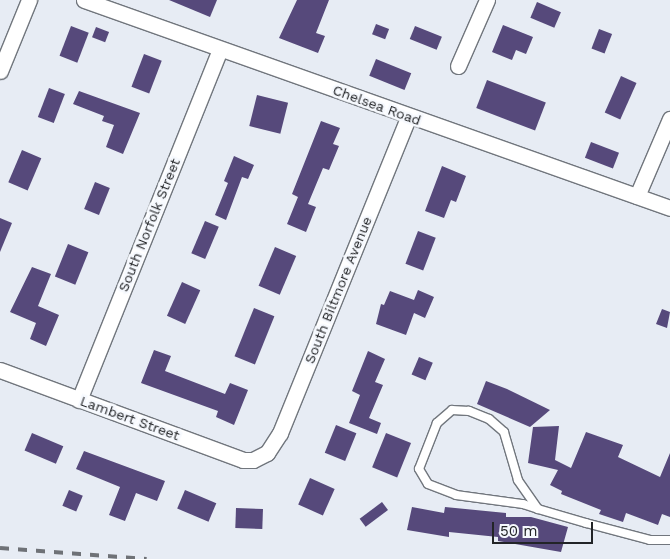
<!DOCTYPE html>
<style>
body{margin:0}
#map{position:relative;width:670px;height:559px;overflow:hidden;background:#e7ecf4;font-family:"Work Sans",sans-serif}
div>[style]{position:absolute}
.building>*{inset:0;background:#56497b;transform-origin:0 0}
.roads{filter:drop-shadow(1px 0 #71767d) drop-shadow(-1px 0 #71767d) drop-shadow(0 1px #71767d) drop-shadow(0 -1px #71767d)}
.lane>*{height:8px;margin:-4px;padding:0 4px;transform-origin:4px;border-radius:4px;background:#fff}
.street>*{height:15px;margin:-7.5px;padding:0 7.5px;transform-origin:7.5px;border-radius:7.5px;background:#fff}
.rail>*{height:4px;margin-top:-2px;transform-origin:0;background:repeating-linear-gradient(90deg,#6f7277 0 9px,transparent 0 18px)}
span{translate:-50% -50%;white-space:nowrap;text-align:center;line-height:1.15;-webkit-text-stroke:5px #f6f9fe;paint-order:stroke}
.street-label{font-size:14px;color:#222427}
.scale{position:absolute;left:492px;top:522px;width:101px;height:22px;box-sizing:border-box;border:2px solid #222427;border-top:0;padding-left:6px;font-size:15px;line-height:18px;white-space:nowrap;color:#222427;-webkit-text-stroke:4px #f6f9fe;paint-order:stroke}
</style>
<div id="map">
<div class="building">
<i style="clip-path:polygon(169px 0,217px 0,210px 17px)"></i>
<i style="clip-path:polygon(297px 0,329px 0,316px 33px,325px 36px,318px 53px,279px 38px)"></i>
<i style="left:537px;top:2px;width:26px;height:17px;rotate:23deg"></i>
<i style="left:376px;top:24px;width:14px;height:11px;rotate:21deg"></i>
<i style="clip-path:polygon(503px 25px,533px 37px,526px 54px,516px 50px,512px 60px,492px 52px)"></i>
<i style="left:71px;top:26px;width:19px;height:32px;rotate:21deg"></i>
<i style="left:415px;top:26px;width:29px;height:14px;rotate:22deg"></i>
<i style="left:96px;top:27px;width:14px;height:11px;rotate:21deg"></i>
<i style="left:599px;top:29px;width:14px;height:21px;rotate:21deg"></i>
<i style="left:144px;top:54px;width:19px;height:35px;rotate:21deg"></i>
<i style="left:376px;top:59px;width:38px;height:18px;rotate:22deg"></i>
<i style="left:621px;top:76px;width:17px;height:40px;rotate:24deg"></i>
<i style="left:487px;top:80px;width:63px;height:30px;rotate:21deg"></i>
<i style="left:49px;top:88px;width:17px;height:31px;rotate:21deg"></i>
<i style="clip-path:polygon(79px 91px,140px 113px,123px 154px,106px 147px,114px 125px,102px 121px,104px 116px,73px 104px)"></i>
<i style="left:257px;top:95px;width:32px;height:32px;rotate:14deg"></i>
<i style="clip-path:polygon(321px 121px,340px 128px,333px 144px,339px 146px,329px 170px,323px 168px,308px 204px,316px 207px,306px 232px,287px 224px,298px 197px,292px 194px)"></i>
<i style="left:591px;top:142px;width:30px;height:17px;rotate:21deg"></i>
<i style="left:22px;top:150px;width:21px;height:35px;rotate:23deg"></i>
<i style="clip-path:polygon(234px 156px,254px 165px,248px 179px,242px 177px,226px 220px,215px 215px,228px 183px,224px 181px)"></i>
<i style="clip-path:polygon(442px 166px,466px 176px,456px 202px,451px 200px,444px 218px,425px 211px)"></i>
<i style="left:95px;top:182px;width:16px;height:29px;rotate:22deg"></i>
<i style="clip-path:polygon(0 218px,12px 223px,0 252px)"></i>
<i style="left:205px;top:221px;width:15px;height:35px;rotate:23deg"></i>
<i style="left:418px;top:231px;width:19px;height:35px;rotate:21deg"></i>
<i style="left:68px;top:244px;width:22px;height:35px;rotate:22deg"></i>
<i style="left:275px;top:247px;width:23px;height:42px;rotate:23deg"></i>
<i style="clip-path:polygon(32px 267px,51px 274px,38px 306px,59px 315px,46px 346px,30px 339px,36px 323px,10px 312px)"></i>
<i style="left:182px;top:282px;width:20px;height:37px;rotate:24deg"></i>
<i style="clip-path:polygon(418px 290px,434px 297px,425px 318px,414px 313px,406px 335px,376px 324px,381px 304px,384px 305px,390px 291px,414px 300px)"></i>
<i style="left:254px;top:308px;width:22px;height:52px;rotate:22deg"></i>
<i style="clip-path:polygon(662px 309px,670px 312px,667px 328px,656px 324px)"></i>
<i style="clip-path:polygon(154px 350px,171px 356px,165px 371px,225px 394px,230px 383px,248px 390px,234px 425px,216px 417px,218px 411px,141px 383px)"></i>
<i style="clip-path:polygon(368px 351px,385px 359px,375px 382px,383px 385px,369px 418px,381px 423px,377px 434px,349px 423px,360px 395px,352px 391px)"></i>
<i style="left:419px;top:357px;width:15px;height:19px;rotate:23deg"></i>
<i style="clip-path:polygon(486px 381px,507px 389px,550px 410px,530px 427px,477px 404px)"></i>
<i style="left:336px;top:425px;width:22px;height:30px;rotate:22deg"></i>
<i style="clip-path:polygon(559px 426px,555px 460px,571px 468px,586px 432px,623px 445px,618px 457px,660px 477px,670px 453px,670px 517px,662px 514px,658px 525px,626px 513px,623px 522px,599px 514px,601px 510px,561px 494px,562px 491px,550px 485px,558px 470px,528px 463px,533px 427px)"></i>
<i style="left:32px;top:433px;width:34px;height:19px;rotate:23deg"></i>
<i style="left:386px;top:433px;width:27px;height:37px;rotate:22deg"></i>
<i style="clip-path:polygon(84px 451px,165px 481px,157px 501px,136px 493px,125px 521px,109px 515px,120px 487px,76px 469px)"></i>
<i style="left:310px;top:478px;width:27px;height:29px;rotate:24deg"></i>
<i style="left:69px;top:490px;width:15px;height:17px;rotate:23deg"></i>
<i style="left:185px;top:490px;width:34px;height:20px;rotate:23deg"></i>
<i style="left:382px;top:502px;width:10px;height:28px;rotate:53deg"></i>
<i style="clip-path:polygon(412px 507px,444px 513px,445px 507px,506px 513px,506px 517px,531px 517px,568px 527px,561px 552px,498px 541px,498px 537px,449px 532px,449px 537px,407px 530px)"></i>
<i style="left:236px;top:508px;width:27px;height:20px;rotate:2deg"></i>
</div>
<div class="roads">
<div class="lane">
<i style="left:538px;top:509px;width:35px;rotate:-125deg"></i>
<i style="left:518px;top:480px;width:50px;rotate:-106.3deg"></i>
<i style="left:504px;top:432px;width:20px;rotate:-139deg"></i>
<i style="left:489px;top:419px;width:22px;rotate:-158deg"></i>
<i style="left:469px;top:411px;width:17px;rotate:-177deg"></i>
<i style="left:452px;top:410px;width:20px;rotate:139deg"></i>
<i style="left:437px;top:423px;width:49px;rotate:111.4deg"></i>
<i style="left:419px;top:469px;width:17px;rotate:59deg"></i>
<i style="left:428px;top:484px;width:30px;rotate:21deg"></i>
<i style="left:456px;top:495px;width:68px;rotate:7.7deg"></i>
<i style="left:523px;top:504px;width:16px;rotate:18deg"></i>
<i style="left:538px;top:509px;width:50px;rotate:16.3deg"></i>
<i style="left:586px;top:523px;width:66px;rotate:14.9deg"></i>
<i style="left:650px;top:540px;width:20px"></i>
</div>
<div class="street">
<i style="left:84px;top:0;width:622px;rotate:19.54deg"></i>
<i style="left:458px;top:66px;width:72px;rotate:-66.3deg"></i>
<i style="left:0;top:71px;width:77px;rotate:-67.8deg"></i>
<i style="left:637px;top:196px;width:84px;rotate:-66.8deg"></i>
<i style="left:0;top:370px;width:259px;rotate:20.3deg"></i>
<i style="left:243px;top:460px;width:10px"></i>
<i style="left:253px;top:460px;width:16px;rotate:-27deg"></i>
<i style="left:267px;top:453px;width:24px;rotate:-57deg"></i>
<i style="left:280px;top:433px;width:341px;rotate:-67.9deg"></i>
<i style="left:79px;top:400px;width:377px;rotate:-68.1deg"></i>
</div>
</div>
<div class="rail">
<i style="left:0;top:548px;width:147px;rotate:4.3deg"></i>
</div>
<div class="street-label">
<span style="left:377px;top:105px;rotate:20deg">Chelsea Road</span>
<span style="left:149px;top:225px;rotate:-68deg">South Norfolk Street</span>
<span style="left:338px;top:290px;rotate:-68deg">South Biltmore Avenue</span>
<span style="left:130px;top:418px;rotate:20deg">Lambert Street</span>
</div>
<div class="scale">50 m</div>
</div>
